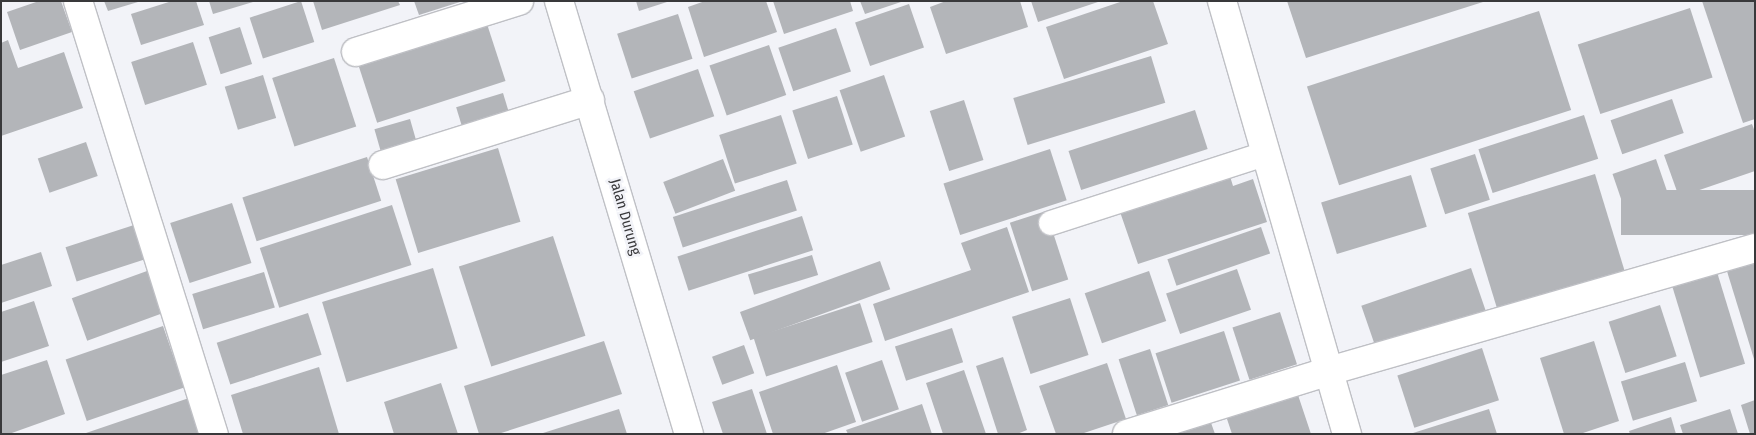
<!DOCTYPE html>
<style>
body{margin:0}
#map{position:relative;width:1756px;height:435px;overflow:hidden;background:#f2f3f8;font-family:"Fira Sans Condensed",sans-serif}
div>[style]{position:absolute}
.building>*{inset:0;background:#b3b5b9;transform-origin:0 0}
.roads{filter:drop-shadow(1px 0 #bfc0c5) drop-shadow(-1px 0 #bfc0c5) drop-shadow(0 1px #bfc0c5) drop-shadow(0 -1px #bfc0c5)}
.service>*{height:24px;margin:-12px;padding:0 12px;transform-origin:12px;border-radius:12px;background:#fff}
.minor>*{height:28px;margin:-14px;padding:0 14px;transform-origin:14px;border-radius:14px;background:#fff}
.tertiary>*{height:28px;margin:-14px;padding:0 14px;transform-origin:14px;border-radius:14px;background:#fff}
span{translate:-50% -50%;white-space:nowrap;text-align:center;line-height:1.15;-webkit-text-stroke:5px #f2f3f8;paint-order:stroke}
.street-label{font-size:15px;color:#39393b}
.frame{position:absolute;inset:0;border:2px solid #39393b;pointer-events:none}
</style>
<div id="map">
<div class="building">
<i style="clip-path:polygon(39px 1px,61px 1px,72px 32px,20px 50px,7px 12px)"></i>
<i style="clip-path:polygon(104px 1px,138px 1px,138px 2px,108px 11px)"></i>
<i style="clip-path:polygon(172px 1px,196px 1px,204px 25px,141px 45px,131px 14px)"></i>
<i style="clip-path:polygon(209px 1px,253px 1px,253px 2px,213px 14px)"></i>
<i style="left:301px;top:1px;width:43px;height:54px;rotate:72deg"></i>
<i style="clip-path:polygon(313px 1px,398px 1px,400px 5px,322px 30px)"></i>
<i style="clip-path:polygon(414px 1px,460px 1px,460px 2px,419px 15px)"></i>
<i style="clip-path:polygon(636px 1px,667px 1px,667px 2px,639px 11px)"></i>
<i style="clip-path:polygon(705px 1px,766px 1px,777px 32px,704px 57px,688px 7px)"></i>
<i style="clip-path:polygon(773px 1px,850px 1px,853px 11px,784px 34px)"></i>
<i style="clip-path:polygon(860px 1px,901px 1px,901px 2px,865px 14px)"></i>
<i style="clip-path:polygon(946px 1px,1020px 1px,1028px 27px,946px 54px,930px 7px)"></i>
<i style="clip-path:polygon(1031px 1px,1098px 1px,1098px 2px,1038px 22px)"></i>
<i style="clip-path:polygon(1123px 1px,1153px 1px,1168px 44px,1064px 79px,1046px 27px)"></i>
<i style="clip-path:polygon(1287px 1px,1483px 1px,1483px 2px,1306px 58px)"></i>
<i style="clip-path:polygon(1702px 1px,1755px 1px,1755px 119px,1743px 123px)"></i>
<i style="left:909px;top:4px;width:46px;height:57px;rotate:71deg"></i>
<i style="left:1690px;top:8px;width:73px;height:118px;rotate:72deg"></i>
<i style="left:1539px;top:11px;width:104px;height:244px;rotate:72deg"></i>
<i style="left:678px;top:14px;width:47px;height:64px;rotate:72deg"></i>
<i style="left:487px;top:24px;width:60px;height:135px;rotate:72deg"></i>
<i style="left:240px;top:27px;width:39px;height:33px;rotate:72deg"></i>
<i style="left:836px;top:28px;width:46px;height:61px;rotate:71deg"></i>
<i style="clip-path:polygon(8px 40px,18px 68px,64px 52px,83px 108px,1px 136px,1px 43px)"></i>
<i style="left:193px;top:42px;width:45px;height:65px;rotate:72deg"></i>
<i style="left:769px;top:45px;width:53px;height:63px;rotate:71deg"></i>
<i style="left:1151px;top:56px;width:49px;height:144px;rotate:73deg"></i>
<i style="left:334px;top:58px;width:72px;height:65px;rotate:72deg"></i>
<i style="left:698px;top:69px;width:50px;height:68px;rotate:71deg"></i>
<i style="left:263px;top:75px;width:45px;height:40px;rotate:73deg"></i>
<i style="left:884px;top:75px;width:65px;height:47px;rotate:71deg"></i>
<i style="left:503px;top:93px;width:24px;height:49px;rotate:73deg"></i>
<i style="left:837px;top:96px;width:51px;height:47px;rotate:72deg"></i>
<i style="left:1672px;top:99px;width:36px;height:65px;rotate:71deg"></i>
<i style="left:964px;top:100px;width:63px;height:36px;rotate:72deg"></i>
<i style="left:1195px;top:110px;width:41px;height:133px;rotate:72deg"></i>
<i style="left:781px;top:115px;width:51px;height:65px;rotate:72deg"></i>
<i style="left:1584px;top:115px;width:46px;height:111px;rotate:72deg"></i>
<i style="left:410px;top:119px;width:33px;height:37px;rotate:74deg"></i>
<i style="clip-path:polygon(1752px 124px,1755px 132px,1755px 171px,1679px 197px,1664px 155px)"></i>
<i style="left:86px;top:142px;width:36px;height:51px;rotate:71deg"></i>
<i style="left:498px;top:148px;width:77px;height:107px;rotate:73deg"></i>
<i style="left:1050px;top:149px;width:54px;height:112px;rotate:72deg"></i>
<i style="left:1475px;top:154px;width:48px;height:47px;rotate:72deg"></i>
<i style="left:367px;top:157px;width:46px;height:131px;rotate:72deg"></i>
<i style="left:723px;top:159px;width:34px;height:64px;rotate:69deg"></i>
<i style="left:1656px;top:159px;width:43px;height:46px;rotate:71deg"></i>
<i style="clip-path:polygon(1229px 173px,1233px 186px,1253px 179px,1267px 222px,1138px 264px,1119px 209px)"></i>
<i style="left:1595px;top:174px;width:104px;height:133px;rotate:73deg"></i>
<i style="left:1411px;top:175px;width:54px;height:94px;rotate:73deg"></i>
<i style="left:787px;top:180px;width:32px;height:120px;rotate:72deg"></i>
<i style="left:1755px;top:190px;width:45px;height:134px;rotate:90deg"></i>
<i style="left:232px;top:203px;width:63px;height:65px;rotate:72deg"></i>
<i style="left:392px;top:205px;width:63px;height:139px;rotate:72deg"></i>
<i style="left:1046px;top:211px;width:72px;height:38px;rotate:72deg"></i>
<i style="left:802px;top:216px;width:36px;height:131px;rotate:72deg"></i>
<i style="left:134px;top:225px;width:36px;height:72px;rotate:72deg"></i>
<i style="clip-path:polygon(1007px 227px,1029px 292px,885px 341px,873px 304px,971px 270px,961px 243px)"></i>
<i style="left:1261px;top:227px;width:28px;height:99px;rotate:71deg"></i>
<i style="left:553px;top:236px;width:105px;height:99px;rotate:72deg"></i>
<i style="clip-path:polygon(41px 252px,52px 286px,1px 303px,1px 265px)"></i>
<i style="left:812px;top:255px;width:21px;height:67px;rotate:73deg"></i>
<i style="clip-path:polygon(1755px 259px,1755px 359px,1754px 359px,1726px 268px)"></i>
<i style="left:880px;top:261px;width:30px;height:149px;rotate:70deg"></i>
<i style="left:433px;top:268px;width:84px;height:116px;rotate:73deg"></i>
<i style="left:1471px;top:268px;width:46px;height:116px;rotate:71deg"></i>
<i style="left:1237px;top:269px;width:43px;height:75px;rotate:71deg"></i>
<i style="left:147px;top:271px;width:45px;height:80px;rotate:70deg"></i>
<i style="left:1149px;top:271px;width:53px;height:68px;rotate:71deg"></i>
<i style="left:264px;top:272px;width:37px;height:75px;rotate:73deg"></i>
<i style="left:1717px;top:272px;width:96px;height:47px;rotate:73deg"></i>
<i style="left:1070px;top:298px;width:60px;height:61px;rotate:72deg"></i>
<i style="clip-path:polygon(34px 301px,49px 346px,1px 362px,1px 312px)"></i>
<i style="left:860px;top:303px;width:41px;height:112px;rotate:72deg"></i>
<i style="left:1660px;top:305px;width:54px;height:54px;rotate:72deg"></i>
<i style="left:1280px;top:312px;width:55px;height:50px;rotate:72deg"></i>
<i style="left:308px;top:313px;width:44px;height:96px;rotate:72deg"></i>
<i style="left:163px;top:326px;width:65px;height:103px;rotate:71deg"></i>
<i style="left:952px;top:328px;width:36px;height:60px;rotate:72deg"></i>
<i style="left:1224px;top:331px;width:52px;height:72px;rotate:72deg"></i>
<i style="clip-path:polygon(604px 341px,622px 394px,498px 434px,479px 434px,464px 386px)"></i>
<i style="clip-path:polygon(1594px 341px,1619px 421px,1580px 434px,1564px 434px,1540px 358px)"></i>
<i style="left:744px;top:345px;width:30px;height:34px;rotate:70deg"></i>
<i style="left:1482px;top:348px;width:55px;height:89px;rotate:72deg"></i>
<i style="left:1150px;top:349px;width:59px;height:33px;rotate:72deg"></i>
<i style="clip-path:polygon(1003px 357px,1027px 430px,1017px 434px,998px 434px,976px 366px)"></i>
<i style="clip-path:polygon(47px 360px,65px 414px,9px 434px,1px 434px,1px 375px)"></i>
<i style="left:882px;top:360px;width:52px;height:39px;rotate:71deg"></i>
<i style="left:1685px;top:362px;width:41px;height:67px;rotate:73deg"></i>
<i style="clip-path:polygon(1107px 363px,1126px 419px,1081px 434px,1056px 434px,1039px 386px)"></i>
<i style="clip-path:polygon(837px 365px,856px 422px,822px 434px,773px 434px,759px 392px)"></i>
<i style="clip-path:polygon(319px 367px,339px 434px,243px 434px,231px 395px)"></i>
<i style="clip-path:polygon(964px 370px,986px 434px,943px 434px,926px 383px)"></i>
<i style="clip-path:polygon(441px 383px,458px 434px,394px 434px,384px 402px)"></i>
<i style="clip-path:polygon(752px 389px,767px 434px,723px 434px,712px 402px)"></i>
<i style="clip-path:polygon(1296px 389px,1311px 434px,1232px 434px,1225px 413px)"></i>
<i style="clip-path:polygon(189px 398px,201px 434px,86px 434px,86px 433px)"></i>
<i style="clip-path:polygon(1755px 400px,1755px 434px,1750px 434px,1741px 405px)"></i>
<i style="clip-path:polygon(922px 404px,932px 434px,848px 434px,846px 430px)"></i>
<i style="clip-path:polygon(619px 409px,627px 434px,543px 434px,543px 433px)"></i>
<i style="clip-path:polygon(1489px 409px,1497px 434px,1413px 434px,1413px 433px)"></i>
<i style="clip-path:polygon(1730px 409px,1738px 434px,1683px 434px,1680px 425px)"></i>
<i style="clip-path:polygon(1671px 417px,1676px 434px,1630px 434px,1629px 431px)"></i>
<i style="clip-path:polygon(1210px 420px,1215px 434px,1172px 434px)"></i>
</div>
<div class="roads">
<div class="service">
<i style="left:1051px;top:223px;width:225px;rotate:-17.9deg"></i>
</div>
<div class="minor">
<i style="left:78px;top:1px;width:454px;rotate:72.6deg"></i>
<i style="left:1222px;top:1px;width:451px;rotate:73.9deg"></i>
<i style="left:356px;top:52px;width:171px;rotate:-17.4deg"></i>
<i style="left:383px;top:165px;width:217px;rotate:-17.4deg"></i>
<i style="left:1127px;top:434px;width:212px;rotate:-17.3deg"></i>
<i style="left:1329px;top:371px;width:443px;rotate:-16.1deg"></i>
</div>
<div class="tertiary">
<i style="left:559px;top:1px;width:452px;rotate:73.3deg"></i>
</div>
</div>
<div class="street-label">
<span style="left:625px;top:217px;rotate:74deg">Jalan Durung</span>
</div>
<div class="frame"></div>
</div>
